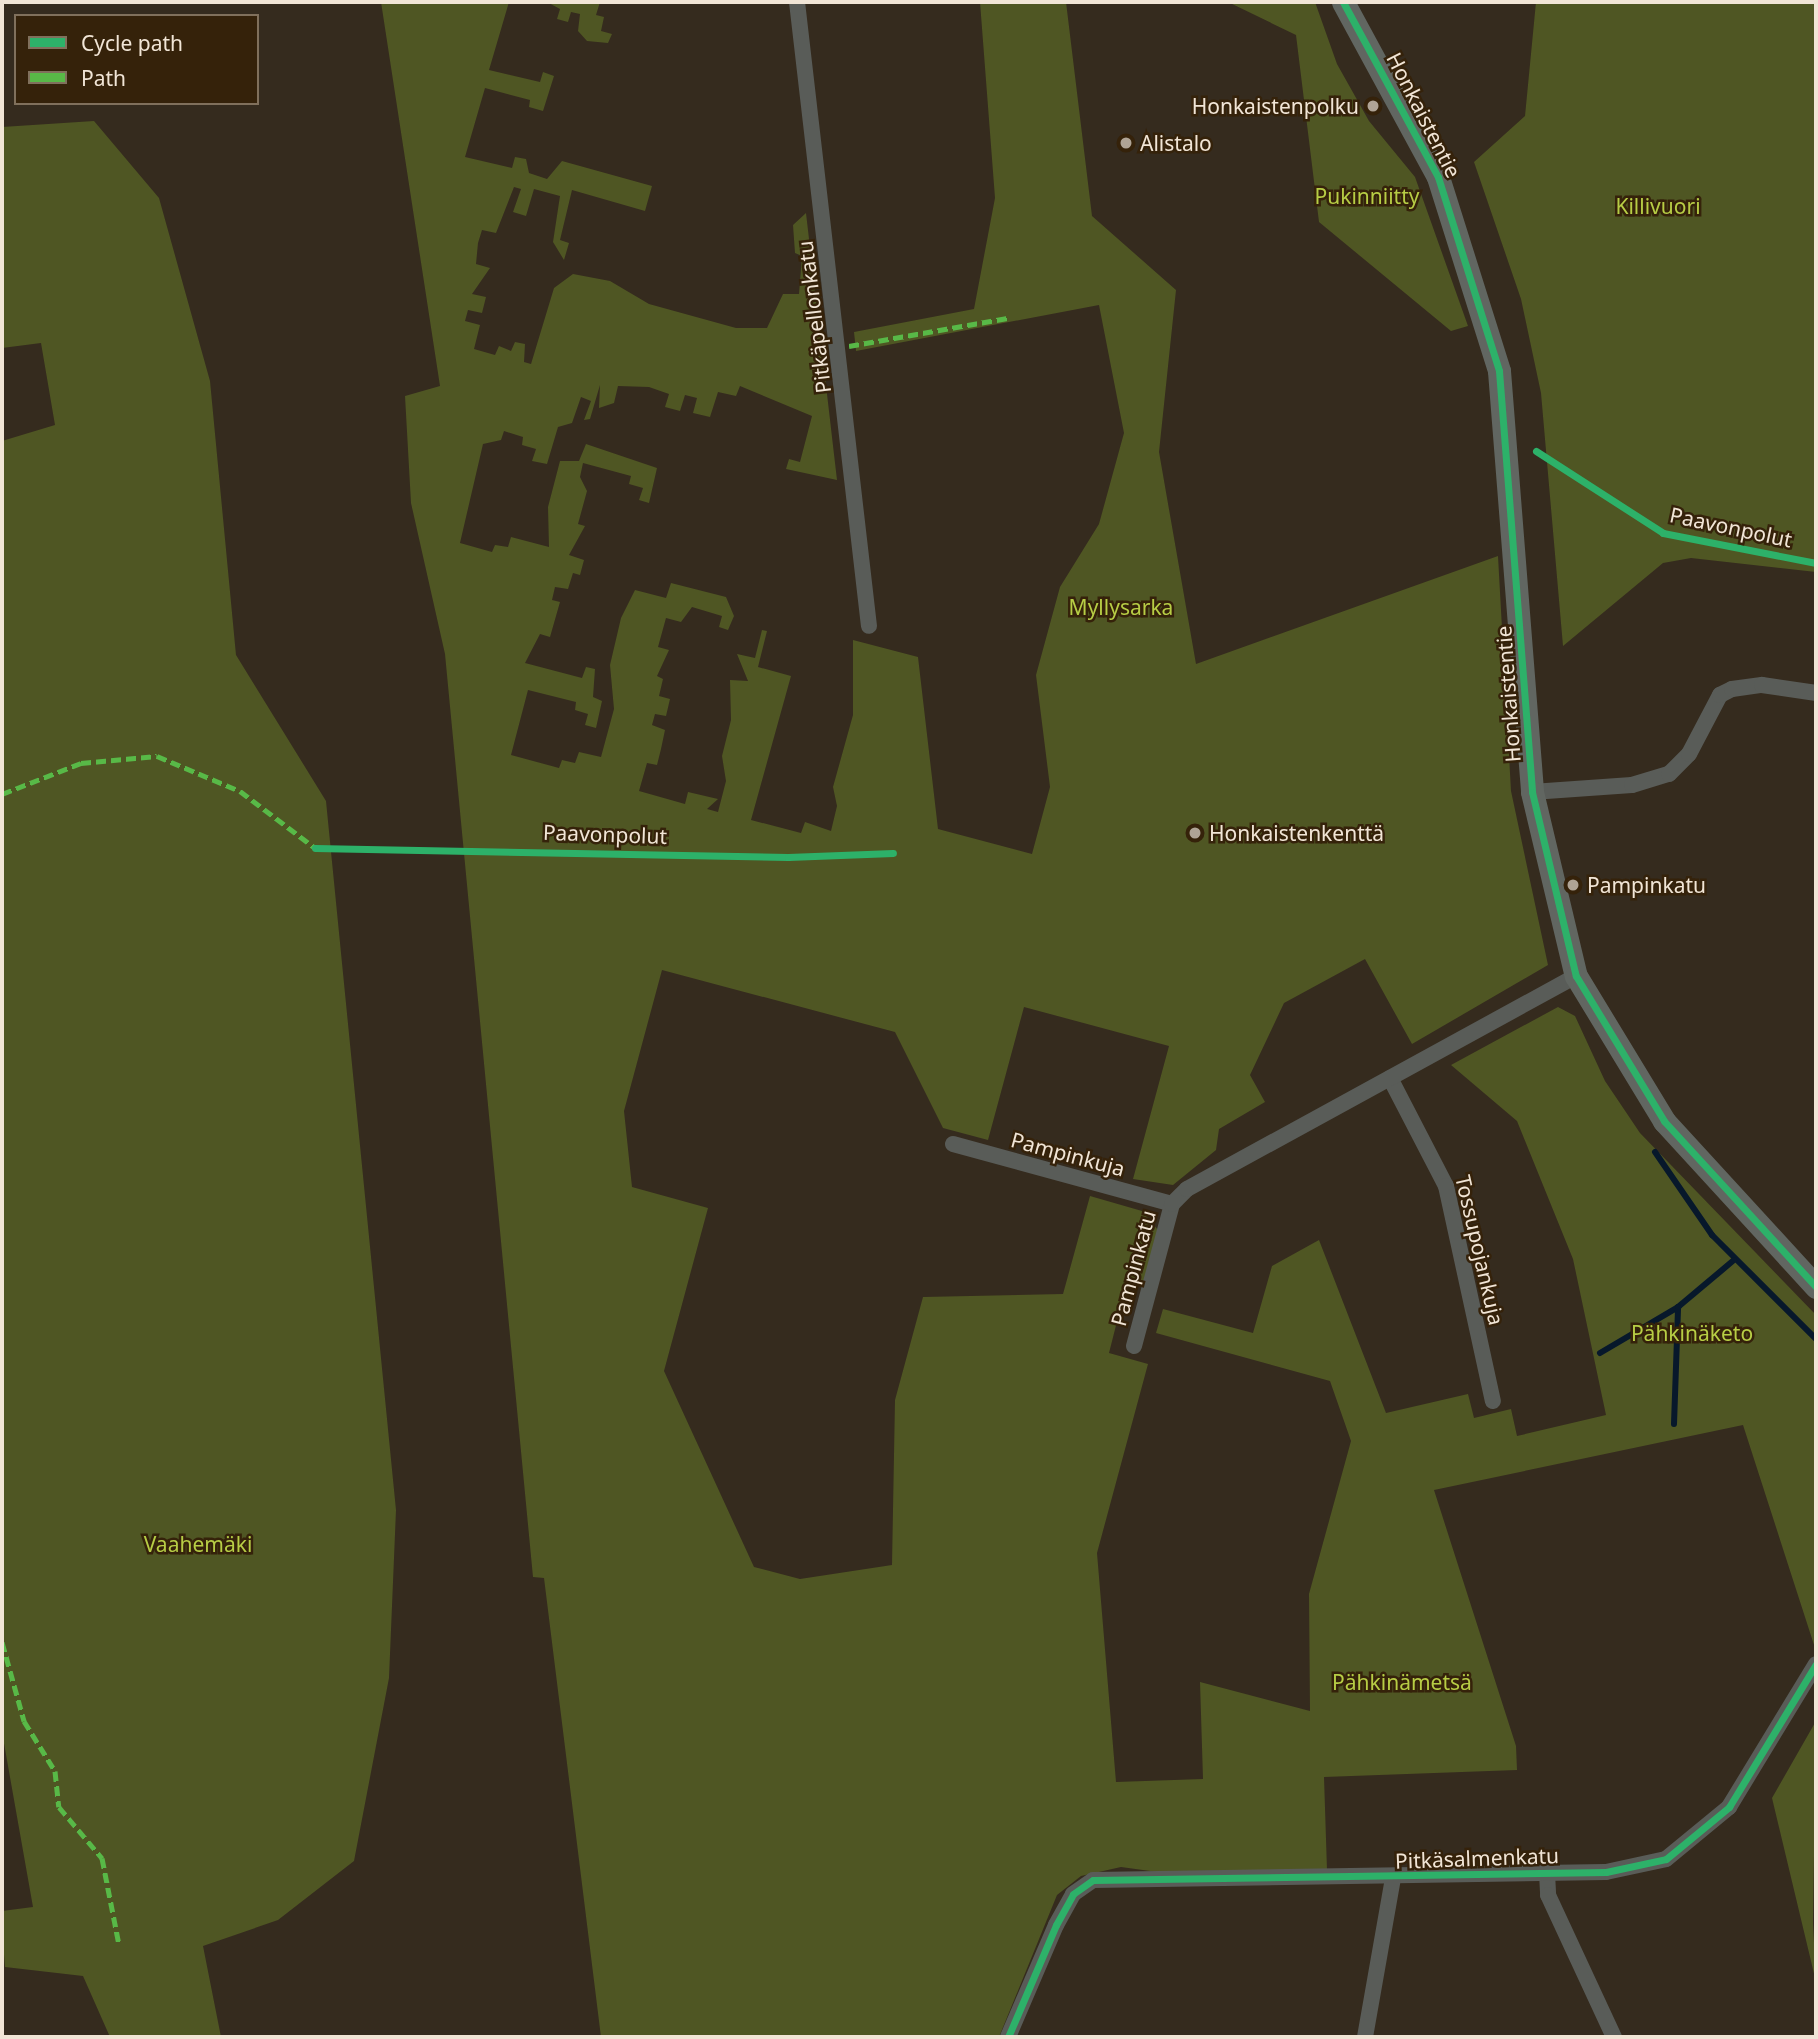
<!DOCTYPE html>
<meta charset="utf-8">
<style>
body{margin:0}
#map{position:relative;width:1818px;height:2039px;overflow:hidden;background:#352b1e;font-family:"Noto Sans",sans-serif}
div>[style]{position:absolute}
.green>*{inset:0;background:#4f5623}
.stream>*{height:6px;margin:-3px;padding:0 3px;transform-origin:3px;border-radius:3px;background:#07182b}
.street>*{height:16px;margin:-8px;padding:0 8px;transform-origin:8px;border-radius:8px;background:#595c58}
.secondary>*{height:23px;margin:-11.5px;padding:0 11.5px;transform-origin:11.5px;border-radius:11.5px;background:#616661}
.quiet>*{height:5px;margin-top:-2.5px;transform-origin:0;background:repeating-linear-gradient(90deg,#58b947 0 10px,transparent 0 15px)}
.cycleway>*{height:7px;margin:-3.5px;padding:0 3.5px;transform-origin:3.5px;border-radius:3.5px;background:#2db169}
.dots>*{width:19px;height:19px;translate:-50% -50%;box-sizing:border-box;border:4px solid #35220a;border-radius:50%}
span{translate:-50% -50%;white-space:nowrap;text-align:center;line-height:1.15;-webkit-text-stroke:5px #35220a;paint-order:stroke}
.poi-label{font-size:21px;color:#f1e5d6}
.right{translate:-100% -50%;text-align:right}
.left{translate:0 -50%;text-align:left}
.street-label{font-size:21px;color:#f1e5d6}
.park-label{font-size:21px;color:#b7cd45}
.frame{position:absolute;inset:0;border:4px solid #f1e5d6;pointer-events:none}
.legend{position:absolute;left:14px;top:14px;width:245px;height:91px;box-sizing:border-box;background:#35220a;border:2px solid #80705c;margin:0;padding:9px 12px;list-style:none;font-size:21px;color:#f1e5d6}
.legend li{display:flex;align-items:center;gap:14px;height:35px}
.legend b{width:35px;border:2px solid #80705c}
</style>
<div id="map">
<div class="green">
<i style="clip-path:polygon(381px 2px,509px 2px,489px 70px,540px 82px,543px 72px,554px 76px,543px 111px,529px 107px,530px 100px,485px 88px,465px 157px,512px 168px,515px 157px,526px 159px,529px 173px,547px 179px,562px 161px,652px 186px,645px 211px,572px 190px,560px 240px,569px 243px,564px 260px,553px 242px,560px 196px,534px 189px,526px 216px,513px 212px,521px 189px,514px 187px,496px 233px,482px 230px,478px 243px,476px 264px,490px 268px,472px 294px,486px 297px,482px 313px,468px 310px,465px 321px,480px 325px,474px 349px,495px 355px,499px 346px,511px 351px,515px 342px,525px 344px,524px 362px,531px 364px,554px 288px,573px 274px,610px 281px,649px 304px,736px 328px,767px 328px,783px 294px,799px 294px,802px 256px,795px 253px,793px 225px,806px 213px,837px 480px,786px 469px,789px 459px,800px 462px,812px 416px,740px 386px,736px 396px,718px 392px,710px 417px,693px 413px,697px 398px,685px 395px,680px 411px,665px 407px,669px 394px,649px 387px,618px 386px,614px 403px,599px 408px,600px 385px,590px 419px,584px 420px,591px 401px,581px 397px,572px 423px,558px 427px,547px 464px,532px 461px,536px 449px,522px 445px,523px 437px,504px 431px,501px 440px,483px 444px,460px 543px,492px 552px,495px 545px,508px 547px,511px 537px,549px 547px,548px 507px,560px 461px,579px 461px,586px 444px,657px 468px,649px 503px,639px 500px,643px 488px,629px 484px,631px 476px,583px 463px,580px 477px,587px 491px,578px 524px,585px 526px,569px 555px,584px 560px,580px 575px,573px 573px,568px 589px,555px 587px,552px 600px,560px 602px,550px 637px,540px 634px,525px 663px,582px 678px,586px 667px,595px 669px,593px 697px,602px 701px,596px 728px,585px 725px,588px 714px,575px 710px,576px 702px,528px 690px,511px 755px,559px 768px,562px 760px,575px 763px,579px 752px,601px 757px,614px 709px,610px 665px,621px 618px,635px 590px,666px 598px,671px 583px,726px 597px,734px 616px,728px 630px,719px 627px,722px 616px,692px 607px,681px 622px,666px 618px,658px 647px,669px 650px,657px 676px,663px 679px,659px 696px,670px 699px,666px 716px,655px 714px,652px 725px,665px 730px,661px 749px,657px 765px,647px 763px,639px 791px,685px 804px,688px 792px,718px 799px,707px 809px,718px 812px,726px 781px,722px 756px,731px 720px,730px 680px,748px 681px,737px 654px,755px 658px,762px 630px,767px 631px,758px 667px,791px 676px,751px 820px,801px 833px,805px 822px,831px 831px,837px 806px,833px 787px,853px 715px,853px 640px,918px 657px,938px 829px,1032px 854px,1050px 787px,1036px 675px,1060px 587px,1099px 524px,1124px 433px,1099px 305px,856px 351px,854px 332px,974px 309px,995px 198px,980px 2px,1066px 2px,1092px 216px,1176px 290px,1159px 452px,1196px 664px,1498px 556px,1511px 791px,1548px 965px,1412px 1044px,1365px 959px,1284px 1003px,1250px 1075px,1265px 1102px,1219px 1129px,1216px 1150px,1173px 1185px,1133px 1179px,1169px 1046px,1024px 1007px,988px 1140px,943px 1128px,895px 1032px,662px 970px,624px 1111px,632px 1187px,708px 1208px,664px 1371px,754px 1567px,800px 1579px,892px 1565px,895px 1400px,923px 1297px,1063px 1294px,1090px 1196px,1142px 1211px,1158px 1230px,1144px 1281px,1128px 1278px,1109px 1353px,1148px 1364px,1097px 1553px,1116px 1782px,1203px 1779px,1200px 1682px,1310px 1711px,1309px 1594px,1351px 1441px,1330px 1381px,1156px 1333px,1163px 1309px,1253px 1333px,1272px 1266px,1319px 1240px,1386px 1413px,1468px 1394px,1474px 1418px,1511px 1409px,1517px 1436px,1606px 1415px,1573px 1259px,1517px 1121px,1451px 1065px,1558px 1007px,1575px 1016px,1605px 1081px,1640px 1133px,1816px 1315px,1815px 1648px,1743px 1425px,1434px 1490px,1516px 1746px,1517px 1770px,1324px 1777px,1327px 1870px,1172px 1874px,1121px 1867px,1081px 1876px,1057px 1895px,999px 2037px,601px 2037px,544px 1578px,533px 1577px,445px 654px,411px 503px,405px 396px,440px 386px)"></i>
<i style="clip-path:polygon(547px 2px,600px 2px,596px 15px,604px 17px,601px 31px,612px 34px,608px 43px,587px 41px,578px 31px,580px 14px,571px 12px,568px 22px,557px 19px,560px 9px)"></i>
<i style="clip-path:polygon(1228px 2px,1315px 2px,1337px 64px,1369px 121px,1415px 177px,1468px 326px,1451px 331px,1319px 222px,1296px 35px)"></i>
<i style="clip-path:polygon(1536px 2px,1816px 2px,1816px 572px,1691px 558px,1663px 563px,1563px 646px,1541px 393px,1521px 299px,1474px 162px,1525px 116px)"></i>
<i style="clip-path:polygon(94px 121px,159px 198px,210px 381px,236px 655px,326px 801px,396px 1510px,389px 1678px,354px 1861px,278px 1920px,203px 1946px,221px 2037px,110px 2037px,83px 1976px,5px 1967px,2px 1930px,2px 1911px,33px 1907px,2px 1732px,2px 441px,55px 425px,41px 343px,2px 348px,2px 127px)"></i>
<i style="clip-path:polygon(1816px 1721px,1813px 1923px,1816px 1982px,1772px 1798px)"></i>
</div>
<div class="stream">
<i style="left:1655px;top:1152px;width:101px;rotate:55.5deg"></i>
<i style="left:1712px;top:1235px;width:147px;rotate:45deg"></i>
<i style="left:1600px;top:1353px;width:91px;rotate:-30.5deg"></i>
<i style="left:1678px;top:1307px;width:73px;rotate:-40deg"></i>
<i style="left:1674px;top:1424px;width:117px;rotate:-88deg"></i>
</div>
<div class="street">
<i style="left:797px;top:2px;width:628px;rotate:83.42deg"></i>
<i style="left:1532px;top:792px;width:100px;rotate:-4deg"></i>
<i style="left:1632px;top:785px;width:39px;rotate:-17deg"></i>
<i style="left:1669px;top:774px;width:28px;rotate:-45deg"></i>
<i style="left:1689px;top:754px;width:67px;rotate:-62.3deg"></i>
<i style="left:1720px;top:695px;width:13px;rotate:-27deg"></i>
<i style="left:1732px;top:689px;width:30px;rotate:-8deg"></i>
<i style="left:1762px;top:685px;width:55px;rotate:8.4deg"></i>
<i style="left:1390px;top:1078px;width:122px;rotate:62.6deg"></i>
<i style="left:1446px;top:1186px;width:220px;rotate:77.7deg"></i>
<i style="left:953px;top:1144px;width:227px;rotate:15.3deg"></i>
<i style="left:1134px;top:1346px;width:147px;rotate:-75deg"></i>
<i style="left:1172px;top:1204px;width:21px;rotate:-45deg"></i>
<i style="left:1187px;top:1189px;width:443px;rotate:-28.7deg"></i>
<i style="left:1547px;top:1873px;width:22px;rotate:87deg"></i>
<i style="left:1548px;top:1895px;width:157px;rotate:65.1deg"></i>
<i style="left:1008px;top:2037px;width:122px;rotate:-66.8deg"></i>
<i style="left:1056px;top:1925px;width:35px;rotate:-61deg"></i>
<i style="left:1073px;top:1894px;width:24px;rotate:-35deg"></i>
<i style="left:1093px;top:1880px;width:513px;rotate:-0.89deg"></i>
<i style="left:1606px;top:1872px;width:61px;rotate:-12.2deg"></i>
<i style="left:1666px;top:1859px;width:82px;rotate:-39.5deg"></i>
<i style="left:1729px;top:1807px;width:167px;rotate:-58.7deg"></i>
<i style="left:1365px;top:2037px;width:161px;rotate:-80deg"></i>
</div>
<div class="secondary">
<i style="left:1343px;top:2px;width:199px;rotate:61.5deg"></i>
<i style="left:1438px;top:177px;width:203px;rotate:72.5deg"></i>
<i style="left:1499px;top:371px;width:422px;rotate:85.5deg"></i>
<i style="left:1532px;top:792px;width:189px;rotate:76.6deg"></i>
<i style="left:1576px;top:976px;width:170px;rotate:58.7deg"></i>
<i style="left:1664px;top:1121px;width:225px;rotate:47.5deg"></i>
</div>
<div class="quiet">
<i style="left:849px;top:346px;width:161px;rotate:-10deg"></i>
<i style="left:2px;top:794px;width:85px;rotate:-21.4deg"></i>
<i style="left:81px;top:763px;width:76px;rotate:-5.3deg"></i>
<i style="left:157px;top:756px;width:90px;rotate:22.9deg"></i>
<i style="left:240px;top:791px;width:94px;rotate:37.2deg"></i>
<i style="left:2px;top:1642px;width:82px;rotate:74.4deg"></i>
<i style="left:24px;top:1721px;width:59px;rotate:58.2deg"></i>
<i style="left:55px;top:1771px;width:36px;rotate:84deg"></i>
<i style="left:59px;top:1807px;width:67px;rotate:49.9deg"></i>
<i style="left:102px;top:1858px;width:89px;rotate:78.9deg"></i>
</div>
<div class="cycleway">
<i style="left:1343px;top:2px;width:199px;rotate:61.5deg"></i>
<i style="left:1438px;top:177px;width:203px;rotate:72.5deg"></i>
<i style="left:1499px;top:371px;width:422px;rotate:85.5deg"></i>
<i style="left:1532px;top:792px;width:189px;rotate:76.6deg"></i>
<i style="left:1576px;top:976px;width:170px;rotate:58.7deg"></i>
<i style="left:1664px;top:1121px;width:225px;rotate:47.5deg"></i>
<i style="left:1536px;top:451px;width:151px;rotate:32.8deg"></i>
<i style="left:1663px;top:533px;width:156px;rotate:11.1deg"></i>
<i style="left:315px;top:848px;width:473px;rotate:1.1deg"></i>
<i style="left:788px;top:857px;width:105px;rotate:-2.2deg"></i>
<i style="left:1008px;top:2037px;width:122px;rotate:-66.8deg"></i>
<i style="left:1056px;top:1925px;width:35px;rotate:-61deg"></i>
<i style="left:1073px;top:1894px;width:24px;rotate:-35deg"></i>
<i style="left:1093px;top:1880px;width:513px;rotate:-0.89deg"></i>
<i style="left:1606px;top:1872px;width:61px;rotate:-12.2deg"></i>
<i style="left:1666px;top:1859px;width:82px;rotate:-39.5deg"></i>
<i style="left:1729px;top:1807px;width:167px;rotate:-58.7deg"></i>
</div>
<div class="dots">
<i style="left:1373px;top:106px;background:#afa496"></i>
<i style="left:1126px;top:143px;background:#afa496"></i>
<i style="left:1195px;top:833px;background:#afa496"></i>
<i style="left:1573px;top:885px;background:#afa496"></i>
</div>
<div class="poi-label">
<span class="right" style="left:1359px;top:106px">Honkaistenpolku</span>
<span class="left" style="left:1140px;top:143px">Alistalo</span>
<span class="left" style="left:1209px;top:833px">Honkaistenkenttä</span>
<span class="left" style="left:1587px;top:885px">Pampinkatu</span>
</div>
<div class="street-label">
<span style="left:1424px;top:115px;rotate:63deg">Honkaistentie</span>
<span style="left:814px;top:317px;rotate:-97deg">Pitkäpellonkatu</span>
<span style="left:1731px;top:527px;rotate:12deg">Paavonpolut</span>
<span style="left:1508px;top:694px;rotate:-94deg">Honkaistentie</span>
<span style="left:605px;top:834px;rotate:2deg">Paavonpolut</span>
<span style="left:1068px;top:1154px;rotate:15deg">Pampinkuja</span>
<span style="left:1480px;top:1250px;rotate:77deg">Tossupojankuja</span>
<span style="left:1133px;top:1268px;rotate:-75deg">Pampinkatu</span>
<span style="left:1477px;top:1858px;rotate:-2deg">Pitkäsalmenkatu</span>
</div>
<div class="park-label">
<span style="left:1367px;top:196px">Pukinniitty</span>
<span style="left:1658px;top:206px">Killivuori</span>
<span style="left:1121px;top:607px">Myllysarka</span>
<span style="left:1692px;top:1333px">Pähkinäketo</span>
<span style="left:198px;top:1544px">Vaahemäki</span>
<span style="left:1402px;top:1682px">Pähkinämetsä</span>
</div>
<div class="frame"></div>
<ul class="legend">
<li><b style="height:9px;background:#2db169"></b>Cycle path</li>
<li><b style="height:9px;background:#58b947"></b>Path</li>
</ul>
</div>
